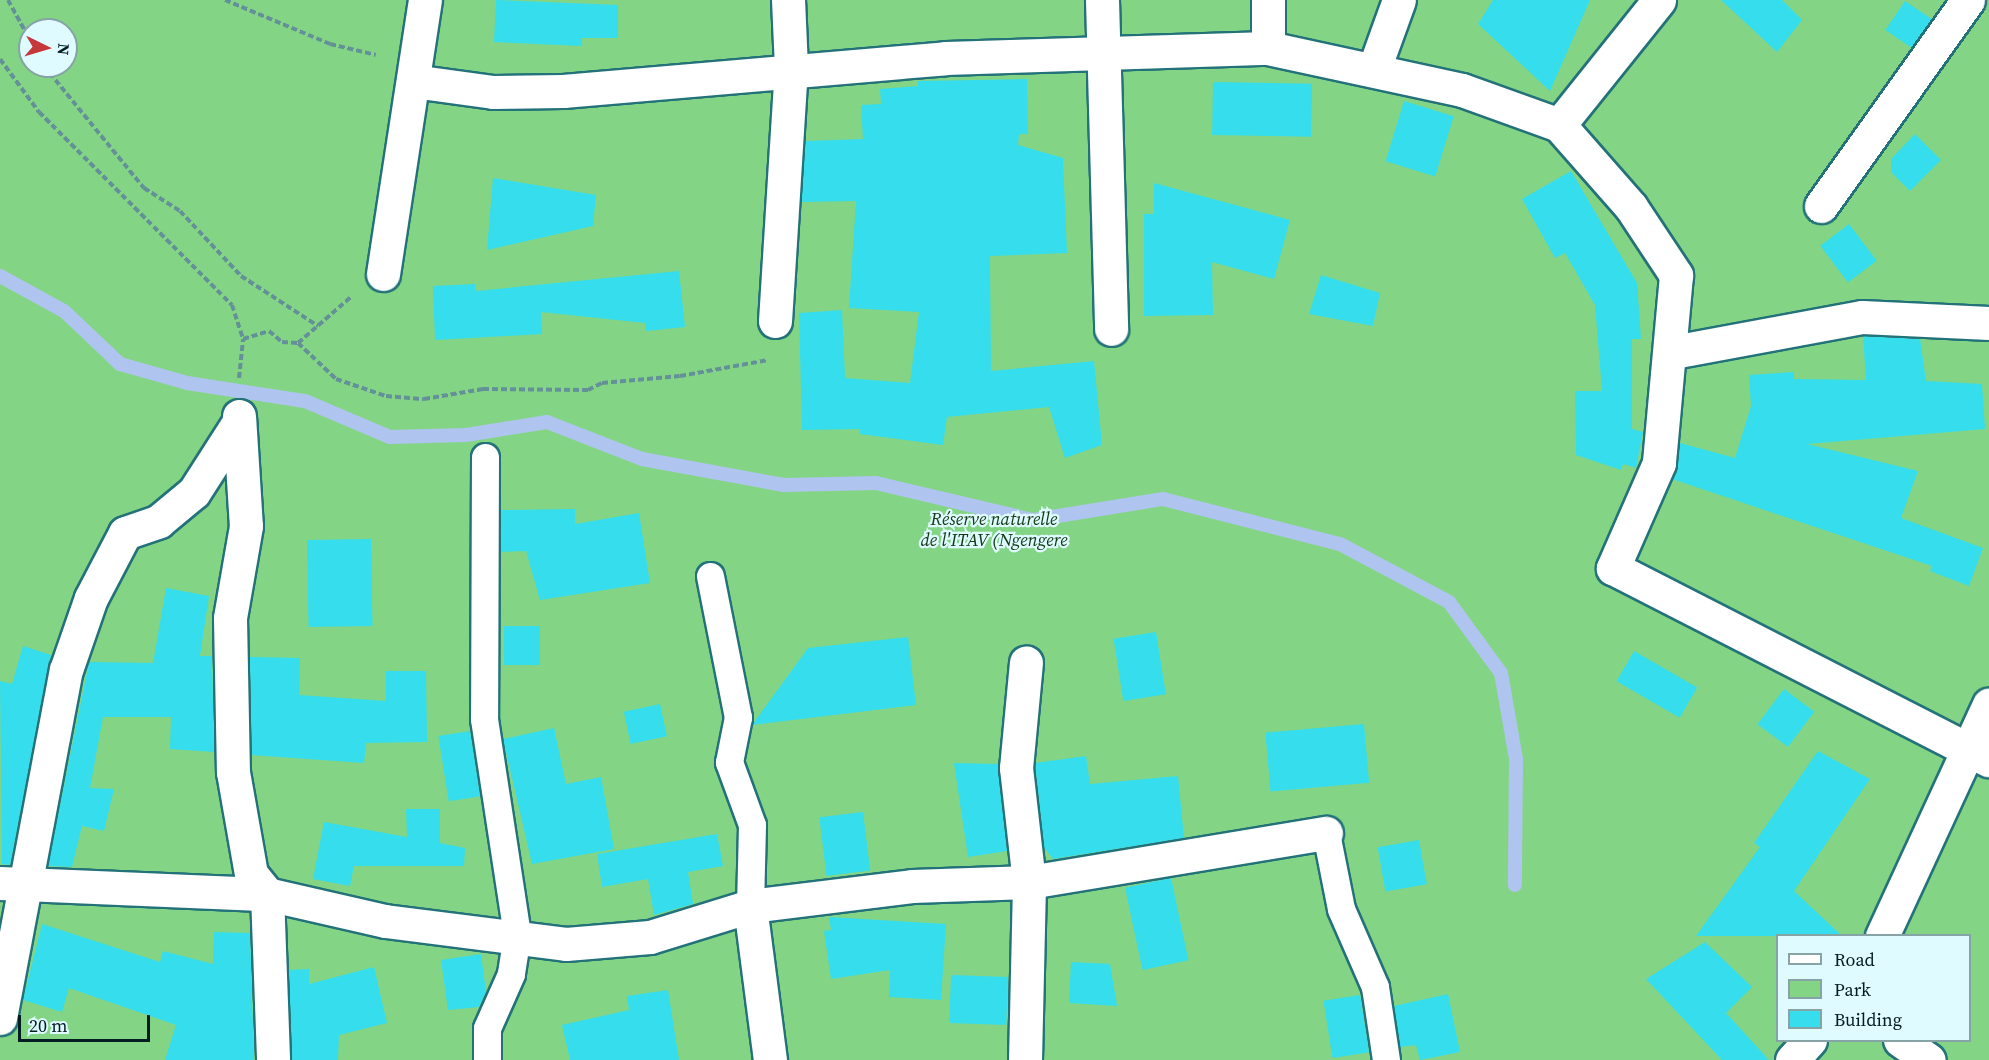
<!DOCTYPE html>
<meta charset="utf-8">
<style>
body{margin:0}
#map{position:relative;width:1989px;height:1060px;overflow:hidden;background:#baf4fb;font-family:"Source Serif 4",serif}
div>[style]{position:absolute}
.green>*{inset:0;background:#83d585}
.stream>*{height:14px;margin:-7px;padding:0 7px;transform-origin:7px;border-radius:7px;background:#afc4ef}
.building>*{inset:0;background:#36dded;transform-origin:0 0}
.path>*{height:4px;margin-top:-2px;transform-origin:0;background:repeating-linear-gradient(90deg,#649197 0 6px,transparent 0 9px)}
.roads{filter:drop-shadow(2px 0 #247279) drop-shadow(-2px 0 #247279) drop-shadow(0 2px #247279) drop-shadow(0 -2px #247279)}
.service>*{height:27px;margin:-13.5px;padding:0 13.5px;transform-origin:13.5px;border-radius:13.5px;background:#fff}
.minor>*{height:33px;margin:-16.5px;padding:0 16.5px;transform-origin:16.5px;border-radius:16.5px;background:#fff}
span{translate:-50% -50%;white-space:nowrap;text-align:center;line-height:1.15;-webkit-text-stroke:4.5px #dffbff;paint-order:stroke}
.park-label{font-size:18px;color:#123a15;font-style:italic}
.legend{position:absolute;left:1776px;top:934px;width:195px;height:108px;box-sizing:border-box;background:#dffbff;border:2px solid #86a3a6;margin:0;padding:8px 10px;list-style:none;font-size:18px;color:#001e21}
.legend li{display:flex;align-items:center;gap:12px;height:30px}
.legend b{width:30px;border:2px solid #86a3a6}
.north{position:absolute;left:18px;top:18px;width:60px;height:60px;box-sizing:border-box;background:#dffbff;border:2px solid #86a3a6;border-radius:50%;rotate:95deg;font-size:16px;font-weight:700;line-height:24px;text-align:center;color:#001e21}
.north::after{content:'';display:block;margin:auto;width:21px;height:27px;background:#c63739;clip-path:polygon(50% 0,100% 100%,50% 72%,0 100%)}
.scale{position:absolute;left:18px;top:1015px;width:132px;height:27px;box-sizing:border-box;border:3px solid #001e21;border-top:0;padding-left:8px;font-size:18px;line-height:21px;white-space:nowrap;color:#001e21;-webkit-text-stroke:4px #dffbff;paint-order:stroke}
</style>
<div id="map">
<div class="green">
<i style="clip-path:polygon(evenodd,0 0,1989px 0,1989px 1060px,0 1060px,0 0,30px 30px,66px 30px,66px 66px,30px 66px,30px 30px,0 0,1778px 936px,1970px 936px,1970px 1040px,1778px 1040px,1778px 936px)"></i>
</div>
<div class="stream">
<i style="left:0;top:276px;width:73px;rotate:28.7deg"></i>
<i style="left:64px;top:311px;width:77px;rotate:43.4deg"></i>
<i style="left:120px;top:364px;width:70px;rotate:15.8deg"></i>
<i style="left:187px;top:383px;width:119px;rotate:8.7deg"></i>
<i style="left:305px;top:401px;width:92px;rotate:23deg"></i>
<i style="left:390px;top:437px;width:76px;rotate:-1.5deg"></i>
<i style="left:466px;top:435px;width:82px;rotate:-9.1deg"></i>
<i style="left:547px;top:422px;width:102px;rotate:21.3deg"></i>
<i style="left:642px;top:459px;width:144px;rotate:10.4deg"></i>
<i style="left:784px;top:485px;width:92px;rotate:-1.2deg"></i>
<i style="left:876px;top:483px;width:161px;rotate:13.3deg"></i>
<i style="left:1033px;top:520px;width:132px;rotate:-9.2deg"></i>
<i style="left:1163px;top:499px;width:183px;rotate:14.3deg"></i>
<i style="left:1340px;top:544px;width:123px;rotate:28deg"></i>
<i style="left:1449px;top:602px;width:88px;rotate:53.8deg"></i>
<i style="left:1501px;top:673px;width:87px;rotate:80.1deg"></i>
<i style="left:1516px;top:759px;width:126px;rotate:90.5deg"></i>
</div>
<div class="building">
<i style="clip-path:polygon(496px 0,618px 5px,618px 38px,582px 38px,582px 46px,494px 42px)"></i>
<i style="clip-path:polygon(1493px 0,1590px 0,1550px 91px,1478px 24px)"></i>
<i style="clip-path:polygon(1721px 0,1782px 0,1802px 20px,1777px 52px)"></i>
<i style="left:1905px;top:1px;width:32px;height:35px;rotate:34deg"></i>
<i style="clip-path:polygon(1027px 79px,1028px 134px,1019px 134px,1018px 145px,1063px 158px,1067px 253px,990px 256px,991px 371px,1094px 361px,1102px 445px,1065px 458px,1049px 407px,947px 417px,943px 445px,860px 434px,860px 429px,802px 430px,799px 313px,842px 310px,845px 378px,910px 383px,919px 312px,849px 308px,856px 201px,801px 202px,805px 141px,863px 139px,861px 105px,881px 104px,880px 89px,918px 86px,917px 81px)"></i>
<i style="left:1213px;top:82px;width:99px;height:53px;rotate:1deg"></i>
<i style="left:1404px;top:101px;width:52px;height:63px;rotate:17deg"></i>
<i style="clip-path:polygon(1915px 134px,1941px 160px,1910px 191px,1891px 172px,1891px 159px)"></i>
<i style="clip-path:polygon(1571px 171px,1637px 283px,1641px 339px,1632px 339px,1632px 429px,1643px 432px,1636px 468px,1623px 464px,1621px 470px,1576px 455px,1575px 391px,1602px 391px,1595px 305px,1565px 253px,1555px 258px,1522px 199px)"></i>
<i style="clip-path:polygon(493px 178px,596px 195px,593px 226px,487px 250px)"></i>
<i style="clip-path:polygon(1154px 183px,1290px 220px,1274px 279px,1212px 262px,1213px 315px,1144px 316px,1144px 214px,1154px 214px)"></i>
<i style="left:1849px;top:224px;width:46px;height:36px;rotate:53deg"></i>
<i style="clip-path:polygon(679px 271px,685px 327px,646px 331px,645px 323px,541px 312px,542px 334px,435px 340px,433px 286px,475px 284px,476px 291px)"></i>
<i style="clip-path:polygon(1321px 275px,1380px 293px,1373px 326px,1309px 314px)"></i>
<i style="clip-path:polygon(1863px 336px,1920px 339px,1926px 381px,1982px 384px,1985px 429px,1807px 444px,1918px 471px,1901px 518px,1983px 548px,1969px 586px,1930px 571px,1932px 566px,1672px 479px,1680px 443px,1735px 458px,1751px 406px,1749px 375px,1794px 372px,1794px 379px,1866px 380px)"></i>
<i style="clip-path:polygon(575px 509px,575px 524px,639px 513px,650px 583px,540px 600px,526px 551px,500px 552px,501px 510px)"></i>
<i style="left:371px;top:539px;width:87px;height:64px;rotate:89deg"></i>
<i style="clip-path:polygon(166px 588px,209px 596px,200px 656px,212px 656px,214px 752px,170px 749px,171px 717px,103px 717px,90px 788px,114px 789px,104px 831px,82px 826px,72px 867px,48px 866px,89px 662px,153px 663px)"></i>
<i style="left:540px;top:626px;width:39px;height:36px;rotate:90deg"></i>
<i style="left:1156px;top:632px;width:63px;height:43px;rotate:81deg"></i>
<i style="clip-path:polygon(908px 637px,916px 705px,752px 725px,808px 648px)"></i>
<i style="clip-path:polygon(23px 646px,51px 655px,10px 865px,2px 864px,0 681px,12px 684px)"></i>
<i style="left:1634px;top:651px;width:73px;height:35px;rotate:30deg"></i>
<i style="clip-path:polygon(250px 657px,300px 658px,299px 695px,386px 701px,386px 671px,426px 671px,427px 742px,366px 743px,364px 763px,251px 755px)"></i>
<i style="left:1784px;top:689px;width:38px;height:44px;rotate:37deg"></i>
<i style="left:660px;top:704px;width:33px;height:37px;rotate:78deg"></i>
<i style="left:1364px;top:724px;width:59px;height:99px;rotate:85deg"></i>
<i style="clip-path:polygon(554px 728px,566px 784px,601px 777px,614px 849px,532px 864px,503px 739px)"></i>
<i style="left:470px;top:731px;width:66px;height:32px;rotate:81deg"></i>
<i style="clip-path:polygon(1818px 751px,1870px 779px,1794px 891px,1842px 936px,1696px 936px,1760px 847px,1754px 843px)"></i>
<i style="clip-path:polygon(1086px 756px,1090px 784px,1178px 776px,1184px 838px,1053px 859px,1044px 847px,1035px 763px)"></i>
<i style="clip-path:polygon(954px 763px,998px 764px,1007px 851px,968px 857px)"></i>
<i style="clip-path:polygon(406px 809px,440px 809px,440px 843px,465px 848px,464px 866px,354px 866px,350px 886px,313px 879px,324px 822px,407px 837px)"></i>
<i style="left:863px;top:812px;width:59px;height:44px;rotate:83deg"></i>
<i style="clip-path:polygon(717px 834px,723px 866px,688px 872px,693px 904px,654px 915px,648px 879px,602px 887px,597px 854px)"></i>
<i style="left:1419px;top:840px;width:45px;height:42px;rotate:80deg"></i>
<i style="left:1171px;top:878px;width:84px;height:47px;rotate:78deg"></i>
<i style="clip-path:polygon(829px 917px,946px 924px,941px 1000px,889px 997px,890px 970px,831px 979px,824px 931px,831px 930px)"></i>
<i style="clip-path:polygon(42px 924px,160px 962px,163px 951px,213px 964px,214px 932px,250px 933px,254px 1060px,165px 1060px,176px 1025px,69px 988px,62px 1012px,23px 1000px)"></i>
<i style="clip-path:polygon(1705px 942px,1752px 987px,1726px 1013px,1769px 1060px,1722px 1060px,1646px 979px)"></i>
<i style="clip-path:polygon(481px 954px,486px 992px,479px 1007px,448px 1010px,441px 960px)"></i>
<i style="clip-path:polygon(1071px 962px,1110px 964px,1117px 1006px,1069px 1003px)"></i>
<i style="clip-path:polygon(374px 967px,387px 1023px,339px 1035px,338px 1060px,292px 1060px,288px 970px,309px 969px,309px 984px)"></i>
<i style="left:951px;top:975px;width:57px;height:48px;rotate:2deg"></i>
<i style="clip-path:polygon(668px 990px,679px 1060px,570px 1060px,562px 1025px,629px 1010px,627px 996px)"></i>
<i style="clip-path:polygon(1448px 994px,1460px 1052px,1420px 1060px,1416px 1045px,1400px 1047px,1394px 1006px)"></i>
<i style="left:1360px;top:995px;width:58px;height:37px;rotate:81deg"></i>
</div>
<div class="path">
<i style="left:8px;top:0;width:46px;rotate:61.2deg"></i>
<i style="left:225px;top:0;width:114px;rotate:22.7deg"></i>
<i style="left:330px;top:44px;width:47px;rotate:13.4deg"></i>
<i style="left:0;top:59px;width:66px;rotate:53.7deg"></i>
<i style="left:39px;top:112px;width:273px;rotate:45deg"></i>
<i style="left:232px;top:305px;width:36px;rotate:72deg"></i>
<i style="left:44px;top:66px;width:158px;rotate:50.7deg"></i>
<i style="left:144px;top:188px;width:43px;rotate:32.6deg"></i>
<i style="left:180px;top:211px;width:89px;rotate:46.8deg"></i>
<i style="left:241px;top:276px;width:92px;rotate:33deg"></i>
<i style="left:298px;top:343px;width:52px;rotate:43.5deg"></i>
<i style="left:336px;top:379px;width:53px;rotate:18.8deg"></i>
<i style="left:386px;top:396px;width:38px;rotate:5deg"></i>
<i style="left:424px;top:399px;width:60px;rotate:-9.6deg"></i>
<i style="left:483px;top:389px;width:105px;rotate:0.5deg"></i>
<i style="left:588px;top:390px;width:16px;rotate:-27deg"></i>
<i style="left:602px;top:383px;width:78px;rotate:-5.1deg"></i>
<i style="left:680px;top:376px;width:89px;rotate:-10.3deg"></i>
<i style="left:239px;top:378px;width:39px;rotate:-84deg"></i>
<i style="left:243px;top:339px;width:27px;rotate:-17deg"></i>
<i style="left:269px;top:331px;width:17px;rotate:40deg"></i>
<i style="left:282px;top:342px;width:16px;rotate:4deg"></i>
<i style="left:298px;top:343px;width:70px;rotate:-41deg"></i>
</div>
<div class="roads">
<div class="service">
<i style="left:485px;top:457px;width:262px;rotate:90.2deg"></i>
<i style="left:484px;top:719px;width:219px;rotate:81.3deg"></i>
<i style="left:517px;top:935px;width:39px;rotate:99deg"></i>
<i style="left:511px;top:974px;width:59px;rotate:114deg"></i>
<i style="left:487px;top:1028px;width:32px;rotate:90deg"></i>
<i style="left:710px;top:576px;width:144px;rotate:78.8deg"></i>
<i style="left:738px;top:717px;width:46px;rotate:101.3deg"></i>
<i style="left:729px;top:762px;width:67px;rotate:69.9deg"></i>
<i style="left:752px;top:825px;width:81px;rotate:91.4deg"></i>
<i style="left:1326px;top:833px;width:77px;rotate:78.8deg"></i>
<i style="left:1341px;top:909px;width:85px;rotate:66.4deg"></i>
<i style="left:1375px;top:987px;width:74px;rotate:81.4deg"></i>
</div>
<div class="minor">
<i style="left:1102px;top:0;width:329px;rotate:88.4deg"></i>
<i style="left:1268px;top:48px;width:48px;rotate:-90deg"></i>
<i style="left:1374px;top:69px;width:73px;rotate:-70.1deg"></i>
<i style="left:413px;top:81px;width:81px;rotate:7.8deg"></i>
<i style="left:493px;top:92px;width:70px;rotate:-0.8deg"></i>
<i style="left:563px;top:91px;width:384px;rotate:-4.9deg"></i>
<i style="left:946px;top:58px;width:322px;rotate:-1.8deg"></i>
<i style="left:1268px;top:48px;width:198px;rotate:12.2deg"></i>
<i style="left:1462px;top:90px;width:103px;rotate:19.8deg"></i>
<i style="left:1559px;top:125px;width:109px;rotate:48.7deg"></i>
<i style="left:1631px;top:207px;width:82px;rotate:56.5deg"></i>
<i style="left:1676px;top:275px;width:189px;rotate:95.2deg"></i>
<i style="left:1659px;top:463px;width:115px;rotate:113.7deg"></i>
<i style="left:1613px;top:568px;width:422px;rotate:27.1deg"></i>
<i style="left:1559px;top:125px;width:160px;rotate:-51.3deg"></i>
<i style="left:1821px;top:206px;width:253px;rotate:-54.5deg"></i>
<i style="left:383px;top:274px;width:277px;rotate:-81.3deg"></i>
<i style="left:775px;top:321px;width:254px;rotate:-86.4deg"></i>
<i style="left:791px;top:68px;width:68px;rotate:-92.5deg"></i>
<i style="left:1673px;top:352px;width:192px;rotate:-10.5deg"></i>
<i style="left:1862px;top:317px;width:127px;rotate:2.7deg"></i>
<i style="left:239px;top:416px;width:110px;rotate:86.4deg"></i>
<i style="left:246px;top:526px;width:93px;rotate:99.9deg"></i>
<i style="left:230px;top:618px;width:154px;rotate:88.9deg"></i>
<i style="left:233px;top:772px;width:104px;rotate:80deg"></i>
<i style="left:251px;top:874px;width:26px;rotate:51deg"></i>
<i style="left:267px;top:894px;width:166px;rotate:87.9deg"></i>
<i style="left:0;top:883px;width:267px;rotate:2.4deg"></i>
<i style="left:267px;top:894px;width:121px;rotate:12.9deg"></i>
<i style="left:385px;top:921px;width:182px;rotate:7.2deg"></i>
<i style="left:566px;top:944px;width:84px;rotate:-4.8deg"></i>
<i style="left:650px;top:937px;width:105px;rotate:-17.2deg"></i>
<i style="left:750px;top:906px;width:163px;rotate:-7deg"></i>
<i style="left:912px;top:886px;width:117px;rotate:-2deg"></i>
<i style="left:1029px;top:882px;width:301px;rotate:-9.4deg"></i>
<i style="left:750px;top:906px;width:155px;rotate:82.6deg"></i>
<i style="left:1882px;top:936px;width:255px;rotate:-65.2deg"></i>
<i style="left:0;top:1018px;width:354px;rotate:-79.3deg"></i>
<i style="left:66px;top:670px;width:76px;rotate:-70.9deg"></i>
<i style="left:91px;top:598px;width:73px;rotate:-62.4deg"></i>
<i style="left:125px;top:533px;width:36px;rotate:-19deg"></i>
<i style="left:159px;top:521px;width:45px;rotate:-39.6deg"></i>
<i style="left:194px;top:492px;width:83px;rotate:-57.3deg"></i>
<i style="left:1900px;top:1040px;width:35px;rotate:35deg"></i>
<i style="left:1025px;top:1060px;width:178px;rotate:-88.7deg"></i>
<i style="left:1029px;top:882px;width:115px;rotate:-96.5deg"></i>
<i style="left:1016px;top:768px;width:106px;rotate:-84.6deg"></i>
<i style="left:1792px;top:1060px;width:27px;rotate:-48deg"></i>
</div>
</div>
<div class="park-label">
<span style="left:994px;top:530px">Réserve naturelle<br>de l'ITAV (Ngengere</span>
</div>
<ul class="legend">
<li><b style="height:8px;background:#fff"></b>Road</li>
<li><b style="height:16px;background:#83d585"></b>Park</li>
<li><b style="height:16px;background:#36dded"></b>Building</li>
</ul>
<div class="north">N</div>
<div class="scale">20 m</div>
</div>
